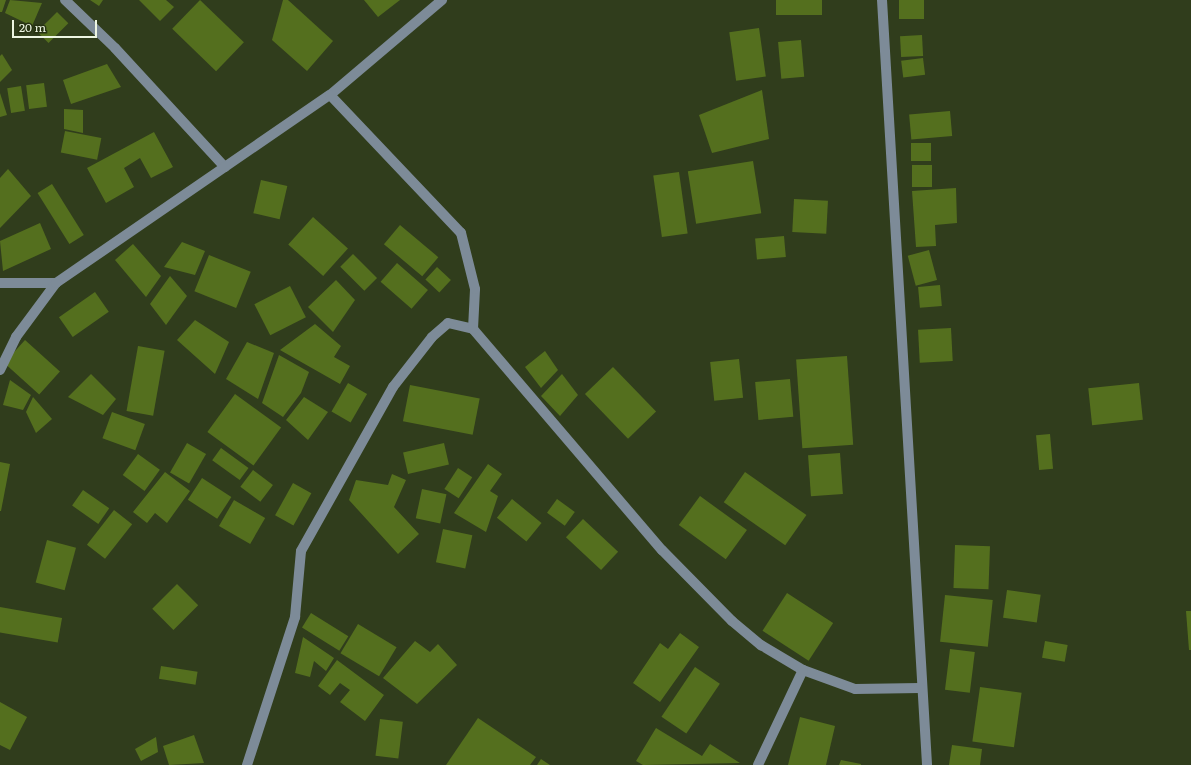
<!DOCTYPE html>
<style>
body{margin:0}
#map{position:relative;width:1191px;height:765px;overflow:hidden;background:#303d1c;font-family:Literata,serif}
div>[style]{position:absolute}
.building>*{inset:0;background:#546f1e;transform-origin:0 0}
.minor>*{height:10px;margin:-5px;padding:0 5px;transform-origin:5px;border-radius:5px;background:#7d8b98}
span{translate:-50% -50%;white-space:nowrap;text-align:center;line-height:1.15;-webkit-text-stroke:3.5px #263211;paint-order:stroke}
.scale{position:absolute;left:12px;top:20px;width:85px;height:18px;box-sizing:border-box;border:2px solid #edf6e2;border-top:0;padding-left:5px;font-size:12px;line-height:14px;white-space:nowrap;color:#edf6e2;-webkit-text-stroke:3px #263211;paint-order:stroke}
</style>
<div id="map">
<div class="building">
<i style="clip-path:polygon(0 0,6px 0,2px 12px,0 12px)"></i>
<i style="clip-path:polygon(10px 0,42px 3px,32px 26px,5px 13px)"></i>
<i style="clip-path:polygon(90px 0,103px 0,99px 6px)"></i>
<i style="clip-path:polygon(139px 0,166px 0,174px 7px,160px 21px)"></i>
<i style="left:200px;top:0;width:61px;height:40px;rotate:44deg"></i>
<i style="clip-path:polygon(283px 0,288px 0,333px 41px,307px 71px,272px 40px)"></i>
<i style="clip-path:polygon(364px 0,400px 0,378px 17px)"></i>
<i style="left:776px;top:0;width:46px;height:15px"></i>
<i style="left:899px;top:0;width:25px;height:19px"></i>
<i style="left:57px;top:12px;width:16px;height:28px;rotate:45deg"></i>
<i style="left:759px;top:28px;width:49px;height:30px;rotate:82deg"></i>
<i style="left:922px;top:35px;width:21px;height:22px;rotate:87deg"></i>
<i style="left:801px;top:40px;width:37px;height:23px;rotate:85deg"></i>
<i style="clip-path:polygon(2px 54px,12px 70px,0 82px,0 56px)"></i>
<i style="left:923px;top:58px;width:17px;height:22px;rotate:83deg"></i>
<i style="clip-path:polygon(107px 64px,121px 87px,71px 104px,63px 80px)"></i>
<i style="left:44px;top:83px;width:24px;height:18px;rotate:83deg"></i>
<i style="left:21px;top:86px;width:25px;height:14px;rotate:81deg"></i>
<i style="clip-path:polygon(762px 90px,769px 139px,712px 153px,699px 115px)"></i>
<i style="clip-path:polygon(0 93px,7px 115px,0 117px)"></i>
<i style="clip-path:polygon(64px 109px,83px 110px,83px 133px,64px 129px)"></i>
<i style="left:950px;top:111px;width:25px;height:41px;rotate:85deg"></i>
<i style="left:65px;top:131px;width:37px;height:22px;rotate:11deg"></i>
<i style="clip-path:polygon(154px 132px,173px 167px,151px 178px,140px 158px,124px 168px,134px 187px,106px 203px,87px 168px)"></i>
<i style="left:931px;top:143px;width:18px;height:20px;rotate:90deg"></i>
<i style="left:753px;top:161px;width:53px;height:66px;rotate:81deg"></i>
<i style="left:932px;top:165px;width:22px;height:20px;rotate:90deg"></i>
<i style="clip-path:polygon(8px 169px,31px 196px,0 228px,0 178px)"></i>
<i style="left:679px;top:172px;width:62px;height:26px;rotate:82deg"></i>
<i style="left:261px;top:180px;width:27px;height:34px;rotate:13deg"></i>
<i style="left:52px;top:184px;width:60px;height:17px;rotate:58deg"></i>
<i style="clip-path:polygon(956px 188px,957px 223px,935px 225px,936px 246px,916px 247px,912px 191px)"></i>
<i style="left:794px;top:199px;width:34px;height:33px;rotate:3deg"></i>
<i style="left:313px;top:217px;width:47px;height:37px;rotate:42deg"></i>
<i style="clip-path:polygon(40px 223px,51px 249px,3px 271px,0 241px)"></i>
<i style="left:400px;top:225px;width:50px;height:25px;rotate:40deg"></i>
<i style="left:784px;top:236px;width:21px;height:29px;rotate:85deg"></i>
<i style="clip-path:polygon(182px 242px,205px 251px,195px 275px,164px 267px)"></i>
<i style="clip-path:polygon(133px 244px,161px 276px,146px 297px,115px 260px)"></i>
<i style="left:929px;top:250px;width:31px;height:22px;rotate:75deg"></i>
<i style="left:353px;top:254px;width:34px;height:18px;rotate:45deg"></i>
<i style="left:209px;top:255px;width:45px;height:39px;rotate:22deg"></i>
<i style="left:397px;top:263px;width:41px;height:25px;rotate:41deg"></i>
<i style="left:437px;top:267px;width:19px;height:17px;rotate:43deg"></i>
<i style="clip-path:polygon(170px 276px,187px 296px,166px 325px,150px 304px)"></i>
<i style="clip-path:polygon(336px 280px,355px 300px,333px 332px,308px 307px)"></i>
<i style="left:940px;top:285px;width:21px;height:22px;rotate:85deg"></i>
<i style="left:290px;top:286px;width:35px;height:40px;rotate:63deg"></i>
<i style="left:95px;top:292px;width:24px;height:44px;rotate:55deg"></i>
<i style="clip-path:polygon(195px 320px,229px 342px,215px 374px,177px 340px)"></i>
<i style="clip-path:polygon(315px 324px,341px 346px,334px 357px,350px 366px,340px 384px,280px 350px)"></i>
<i style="left:951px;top:328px;width:33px;height:33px;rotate:87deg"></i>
<i style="left:25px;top:340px;width:47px;height:31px;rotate:42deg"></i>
<i style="clip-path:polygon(247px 342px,274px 353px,258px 399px,226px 379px)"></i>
<i style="left:138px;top:346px;width:27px;height:66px;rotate:10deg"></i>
<i style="clip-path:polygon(545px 351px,558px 370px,541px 388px,525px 367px)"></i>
<i style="clip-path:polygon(279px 355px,309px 372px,301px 393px,283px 417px,262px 403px)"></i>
<i style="left:847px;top:356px;width:89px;height:51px;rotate:86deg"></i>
<i style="left:739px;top:359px;width:39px;height:29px;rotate:84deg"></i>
<i style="left:613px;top:367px;width:62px;height:39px;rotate:46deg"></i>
<i style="clip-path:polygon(91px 374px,116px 399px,103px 415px,68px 397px)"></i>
<i style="clip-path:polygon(562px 374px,578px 395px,560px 416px,541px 396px)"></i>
<i style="left:790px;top:379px;width:38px;height:35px;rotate:85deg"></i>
<i style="clip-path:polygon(10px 380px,31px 395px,23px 410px,3px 405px)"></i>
<i style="left:348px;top:383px;width:22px;height:33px;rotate:30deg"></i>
<i style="left:1139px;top:383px;width:37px;height:51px;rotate:84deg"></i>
<i style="left:410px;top:385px;width:71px;height:37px;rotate:11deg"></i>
<i style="left:235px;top:394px;width:57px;height:47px;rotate:36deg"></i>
<i style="clip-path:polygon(33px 397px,52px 419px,36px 433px,26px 412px)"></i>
<i style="clip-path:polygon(304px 397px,328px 412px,308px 440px,286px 420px)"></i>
<i style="left:112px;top:412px;width:35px;height:28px;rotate:20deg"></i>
<i style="left:1050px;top:434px;width:35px;height:14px;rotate:85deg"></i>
<i style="left:187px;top:443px;width:22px;height:34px;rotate:30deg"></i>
<i style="left:444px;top:443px;width:22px;height:42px;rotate:77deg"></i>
<i style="left:221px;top:448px;width:34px;height:15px;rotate:36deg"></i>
<i style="left:840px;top:453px;width:41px;height:32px;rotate:86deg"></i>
<i style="left:138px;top:454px;width:27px;height:26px;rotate:36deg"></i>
<i style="clip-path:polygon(0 462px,10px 464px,1px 511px,0 511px)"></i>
<i style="clip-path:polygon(488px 464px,502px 474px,490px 491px,498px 496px,486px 532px,454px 513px)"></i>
<i style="left:458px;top:468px;width:17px;height:25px;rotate:33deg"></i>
<i style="left:253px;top:470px;width:25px;height:21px;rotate:37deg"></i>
<i style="clip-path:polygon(165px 472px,190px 491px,167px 523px,155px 513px,147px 523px,133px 512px)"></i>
<i style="left:745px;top:472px;width:75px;height:37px;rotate:35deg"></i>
<i style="clip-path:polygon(392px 474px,406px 480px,394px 507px,419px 534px,398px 554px,349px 500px,356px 480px,388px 485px)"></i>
<i style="left:202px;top:478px;width:35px;height:26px;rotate:33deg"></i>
<i style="left:293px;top:483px;width:21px;height:37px;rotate:29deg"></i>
<i style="left:422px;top:489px;width:25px;height:30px;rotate:12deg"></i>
<i style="left:83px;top:490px;width:32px;height:19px;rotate:35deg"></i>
<i style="left:700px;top:496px;width:58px;height:36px;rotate:36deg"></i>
<i style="left:512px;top:499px;width:38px;height:24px;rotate:39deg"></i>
<i style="left:557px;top:499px;width:22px;height:17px;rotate:36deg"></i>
<i style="left:234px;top:500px;width:36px;height:30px;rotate:30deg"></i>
<i style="left:114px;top:510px;width:23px;height:44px;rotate:38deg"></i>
<i style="left:583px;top:519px;width:48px;height:25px;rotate:43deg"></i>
<i style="left:443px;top:529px;width:30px;height:34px;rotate:12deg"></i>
<i style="left:47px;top:540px;width:30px;height:44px;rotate:15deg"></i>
<i style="left:955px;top:545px;width:35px;height:43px;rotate:2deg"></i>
<i style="left:177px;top:584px;width:30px;height:35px;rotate:45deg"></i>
<i style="left:1007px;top:590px;width:34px;height:28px;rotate:8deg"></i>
<i style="left:787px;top:593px;width:55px;height:45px;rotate:33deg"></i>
<i style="left:945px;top:595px;width:48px;height:47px;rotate:6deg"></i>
<i style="left:0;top:607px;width:63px;height:25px;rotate:10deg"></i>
<i style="clip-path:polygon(1186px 611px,1191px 611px,1191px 650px,1189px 650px)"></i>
<i style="left:311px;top:613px;width:44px;height:17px;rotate:32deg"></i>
<i style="left:358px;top:624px;width:45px;height:34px;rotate:31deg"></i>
<i style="clip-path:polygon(680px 633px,699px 647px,660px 702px,633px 683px,660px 643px,668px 649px)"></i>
<i style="clip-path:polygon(303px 637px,334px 658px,326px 671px,314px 661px,310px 677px,295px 673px)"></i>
<i style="clip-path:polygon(415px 641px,430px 652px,438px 644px,457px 665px,417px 704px,383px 678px)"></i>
<i style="left:1045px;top:641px;width:23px;height:17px;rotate:10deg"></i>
<i style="left:950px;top:649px;width:25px;height:41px;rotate:7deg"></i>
<i style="clip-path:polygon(337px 660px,384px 695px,365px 721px,340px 702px,350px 690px,340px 683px,330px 695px,318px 686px)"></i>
<i style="left:161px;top:666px;width:37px;height:13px;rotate:9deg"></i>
<i style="left:695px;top:667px;width:30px;height:60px;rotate:34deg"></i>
<i style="left:980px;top:687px;width:42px;height:55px;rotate:8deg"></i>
<i style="clip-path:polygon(0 702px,27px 717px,10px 750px,0 745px)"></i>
<i style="clip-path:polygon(800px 717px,835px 726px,826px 765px,788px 765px)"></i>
<i style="clip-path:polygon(478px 718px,536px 757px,530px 765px,446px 765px)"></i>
<i style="left:380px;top:719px;width:23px;height:37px;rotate:7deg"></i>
<i style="clip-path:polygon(656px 728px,702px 756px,710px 744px,740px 763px,643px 765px,636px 761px)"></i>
<i style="clip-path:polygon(194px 735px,204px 763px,169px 765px,163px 746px)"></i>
<i style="clip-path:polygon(156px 737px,158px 752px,141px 761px,135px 749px)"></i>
<i style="clip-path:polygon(952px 745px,982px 749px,980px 765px,949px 765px)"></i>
<i style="clip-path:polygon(541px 759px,550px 765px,537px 765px)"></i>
<i style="clip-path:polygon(841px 760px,861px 764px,861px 765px,839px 765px)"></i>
</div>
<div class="minor">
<i style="left:65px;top:0;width:69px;rotate:43.8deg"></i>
<i style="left:115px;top:48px;width:162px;rotate:47.3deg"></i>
<i style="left:882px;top:0;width:766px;rotate:86.63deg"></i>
<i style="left:0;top:283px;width:56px"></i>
<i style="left:473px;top:329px;width:291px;rotate:49.5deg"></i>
<i style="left:662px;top:550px;width:100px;rotate:45.4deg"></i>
<i style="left:732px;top:621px;width:38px;rotate:40deg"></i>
<i style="left:761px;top:645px;width:49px;rotate:30.8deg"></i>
<i style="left:803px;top:670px;width:55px;rotate:20.1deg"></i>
<i style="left:855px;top:689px;width:65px;rotate:-0.9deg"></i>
<i style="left:0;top:370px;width:37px;rotate:-64deg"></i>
<i style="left:16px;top:337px;width:67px;rotate:-53.5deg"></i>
<i style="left:56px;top:283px;width:332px;rotate:-34.5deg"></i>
<i style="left:330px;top:95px;width:147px;rotate:-40.3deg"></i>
<i style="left:247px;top:765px;width:156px;rotate:-72deg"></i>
<i style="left:295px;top:617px;width:66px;rotate:-84.8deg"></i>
<i style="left:301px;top:551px;width:188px;rotate:-60.7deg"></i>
<i style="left:393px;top:387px;width:63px;rotate:-52deg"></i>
<i style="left:432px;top:337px;width:21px;rotate:-41deg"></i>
<i style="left:448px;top:323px;width:26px;rotate:13deg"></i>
<i style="left:473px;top:329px;width:40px;rotate:-87.1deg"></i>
<i style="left:475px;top:289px;width:58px;rotate:-104deg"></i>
<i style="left:461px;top:233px;width:190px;rotate:-133.5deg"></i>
<i style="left:758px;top:765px;width:105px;rotate:-64.7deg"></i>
</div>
<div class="scale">20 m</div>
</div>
